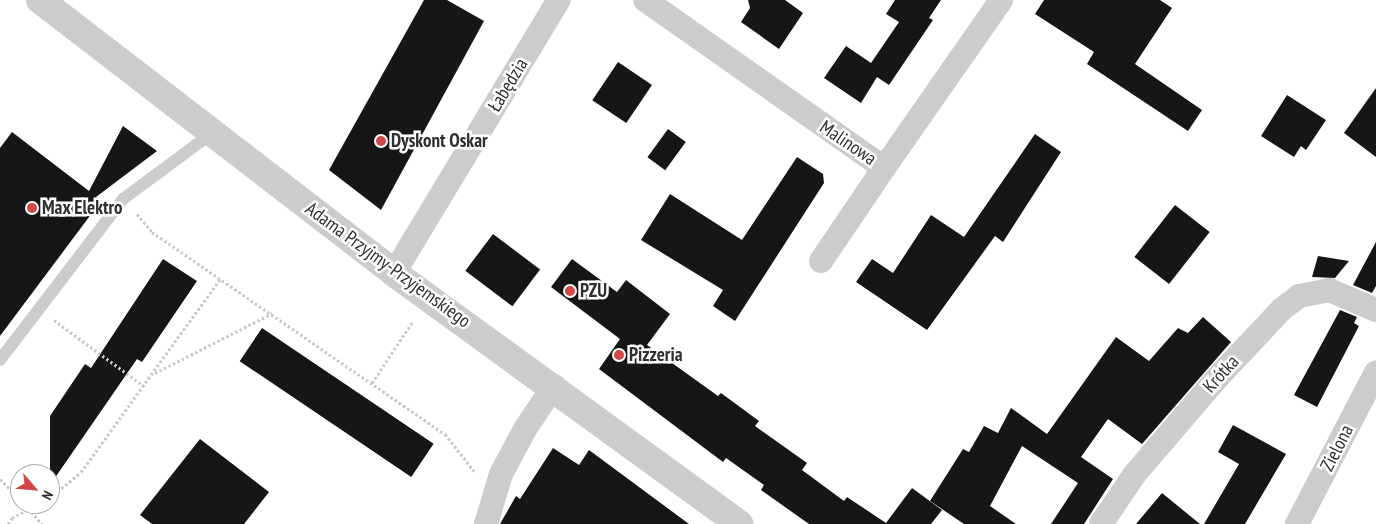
<!DOCTYPE html>
<meta charset="utf-8">
<style>
body{margin:0}
#map{position:relative;width:1376px;height:524px;overflow:hidden;background:#fff;font-family:"PT Sans Narrow",sans-serif}
div>[style]{position:absolute}
.building>*{inset:0;background:#161616;transform-origin:0 0}
.path>*{height:3px;margin-top:-1.5px;transform-origin:0;background:repeating-linear-gradient(90deg,#c9c9c9 0 2.5px,transparent 0 5px)}
.service>*{height:12px;margin:-6px;padding:0 6px;transform-origin:6px;border-radius:6px;background:#ccc}
.minor>*{height:24px;margin:-12px;padding:0 12px;transform-origin:12px;border-radius:12px;background:#ccc}
.tertiary>*{height:28px;margin:-14px;padding:0 14px;transform-origin:14px;border-radius:14px;background:#ccc}
.dots>*{width:14px;height:14px;translate:-50% -50%;box-sizing:border-box;border:2px solid #fff;border-radius:50%}
span{translate:-50% -50%;white-space:nowrap;text-align:center;line-height:1.15;-webkit-text-stroke:5px #fff;paint-order:stroke}
.street-label{font-size:19px;color:#2f2f2f}
.poi-label{font-size:19px;color:#2f2f2f;font-weight:700}
.left{translate:0 -50%;text-align:left}
.north{position:absolute;left:10px;top:464px;width:50px;height:50px;box-sizing:border-box;background:#fff;border:1px solid #acacac;border-radius:50%;rotate:117deg;font-size:14px;font-weight:700;line-height:20px;text-align:center;color:#2f2f2f}
.north::after{content:'';display:block;margin:auto;width:18px;height:22px;background:#d04947;clip-path:polygon(50% 0,100% 100%,50% 72%,0 100%)}
</style>
<div id="map">
<div class="building">
<i style="clip-path:polygon(424px 0,447px 0,484px 21px,381px 210px,329px 170px)"></i>
<i style="clip-path:polygon(748px 0,785px 0,803px 13px,779px 49px,741px 22px,750px 8px)"></i>
<i style="clip-path:polygon(895px 0,941px 0,929px 18px,933px 20px,889px 85px,877px 77px,861px 103px,824px 78px,846px 46px,871px 63px,899px 22px,886px 14px)"></i>
<i style="clip-path:polygon(1044px 0,1160px 0,1172px 8px,1135px 64px,1202px 110px,1188px 131px,1087px 64px,1094px 52px,1035px 14px)"></i>
<i style="left:618px;top:62px;width:41px;height:46px;rotate:34deg"></i>
<i style="clip-path:polygon(1376px 88px,1376px 157px,1344px 133px)"></i>
<i style="clip-path:polygon(1287px 95px,1326px 120px,1306px 150px,1301px 146px,1294px 157px,1261px 136px)"></i>
<i style="clip-path:polygon(123px 126px,157px 151px,96px 197px,101px 201px,0 336px,0 148px,12px 132px,89px 191px)"></i>
<i style="left:668px;top:129px;width:22px;height:35px;rotate:36deg"></i>
<i style="clip-path:polygon(1035px 134px,1061px 152px,1003px 242px,995px 236px,927px 330px,856px 282px,872px 259px,893px 273px,931px 215px,964px 237px)"></i>
<i style="clip-path:polygon(797px 157px,823px 174px,824px 183px,735px 321px,713px 306px,723px 290px,641px 240px,670px 194px,742px 240px)"></i>
<i style="left:1175px;top:205px;width:44px;height:66px;rotate:38deg"></i>
<i style="left:493px;top:234px;width:59px;height:46px;rotate:37deg"></i>
<i style="clip-path:polygon(1376px 242px,1376px 286px,1372px 293px,1353px 285px)"></i>
<i style="clip-path:polygon(1318px 256px,1349px 261px,1335px 278px,1312px 277px)"></i>
<i style="clip-path:polygon(163px 259px,197px 281px,142px 362px,137px 359px,50px 485px,50px 416px,85px 364px,91px 368px)"></i>
<i style="clip-path:polygon(572px 259px,617px 292px,626px 280px,670px 314px,647px 345px,718px 396px,721px 393px,759px 421px,755px 426px,807px 463px,802px 470px,844px 501px,847px 497px,886px 523px,912px 488px,942px 510px,931px 524px,809px 524px,761px 490px,764px 485px,726px 458px,723px 462px,599px 369px,620px 339px,551px 287px)"></i>
<i style="clip-path:polygon(1340px 310px,1357px 317px,1354px 323px,1359px 326px,1317px 407px,1294px 395px)"></i>
<i style="clip-path:polygon(1203px 317px,1231px 342px,1142px 444px,1108px 419px,1081px 457px,1113px 479px,1084px 524px,1051px 524px,1078px 483px,1022px 446px,990px 506px,1016px 524px,964px 524px,930px 501px,963px 449px,969px 452px,984px 426px,998px 433px,1011px 408px,1047px 434px,1116px 337px,1149px 361px,1178px 328px,1188px 333px)"></i>
<i style="left:262px;top:328px;width:207px;height:40px;rotate:34deg"></i>
<i style="clip-path:polygon(1233px 425px,1286px 454px,1245px 524px,1204px 524px,1239px 464px,1218px 452px)"></i>
<i style="clip-path:polygon(200px 439px,269px 492px,244px 524px,152px 524px,140px 515px)"></i>
<i style="clip-path:polygon(553px 448px,579px 465px,589px 450px,689px 524px,500px 524px,516px 496px,520px 499px)"></i>
<i style="clip-path:polygon(1162px 493px,1200px 524px,1136px 524px)"></i>
</div>
<div class="path">
<i style="left:137px;top:214px;width:23px;rotate:50deg"></i>
<i style="left:152px;top:232px;width:356px;rotate:34.6deg"></i>
<i style="left:445px;top:434px;width:47px;rotate:51.9deg"></i>
<i style="left:54px;top:320px;width:112px;rotate:36.3deg"></i>
<i style="left:155px;top:373px;width:132px;rotate:-27deg"></i>
<i style="left:372px;top:383px;width:74px;rotate:-56.5deg"></i>
<i style="left:0;top:479px;width:28px;rotate:45deg"></i>
<i style="left:50px;top:498px;width:40px;rotate:-40deg"></i>
<i style="left:81px;top:472px;width:238px;rotate:-54.2deg"></i>
<i style="left:25px;top:504px;width:26px;rotate:50deg"></i>
<i style="left:8px;top:524px;width:7px;rotate:-56deg"></i>
<i style="left:12px;top:518px;width:29px;rotate:-29deg"></i>
</div>
<div class="service">
<i style="left:0;top:360px;width:203px;rotate:-52.6deg"></i>
<i style="left:123px;top:199px;width:109px;rotate:-36.5deg"></i>
</div>
<div class="minor">
<i style="left:645px;top:0;width:292px;rotate:35.1deg"></i>
<i style="left:884px;top:168px;width:205px;rotate:-55.1deg"></i>
<i style="left:821px;top:261px;width:112px;rotate:-55.9deg"></i>
<i style="left:394px;top:273px;width:319px;rotate:-58.9deg"></i>
<i style="left:486px;top:524px;width:52px;rotate:-73.3deg"></i>
<i style="left:501px;top:474px;width:51px;rotate:-61.9deg"></i>
<i style="left:525px;top:429px;width:52px;rotate:-56deg"></i>
<i style="left:1101px;top:524px;width:59px;rotate:-56deg"></i>
<i style="left:1134px;top:475px;width:129px;rotate:-49.4deg"></i>
<i style="left:1218px;top:377px;width:93px;rotate:-46.7deg"></i>
<i style="left:1282px;top:309px;width:21px;rotate:-37deg"></i>
<i style="left:1299px;top:296px;width:31px;rotate:-11deg"></i>
<i style="left:1329px;top:290px;width:51px;rotate:23.1deg"></i>
<i style="left:1297px;top:524px;width:171px;rotate:-62.5deg"></i>
</div>
<div class="tertiary">
<i style="left:40px;top:0;width:447px;rotate:37.6deg"></i>
<i style="left:394px;top:273px;width:427px;rotate:36deg"></i>
</div>
<div class="dots">
<i style="left:381px;top:141px;background:#d04947"></i>
<i style="left:32px;top:208px;background:#d04947"></i>
<i style="left:570px;top:291px;background:#d04947"></i>
<i style="left:619px;top:355px;background:#d04947"></i>
</div>
<div class="street-label">
<span style="left:508px;top:85px;rotate:-59deg">Łabędzia</span>
<span style="left:848px;top:143px;rotate:34deg">Malinowa</span>
<span style="left:388px;top:265px;rotate:36deg">Adama Przyjmy-Przyjemskiego</span>
<span style="left:1221px;top:374px;rotate:-48deg">Krótka</span>
<span style="left:1337px;top:448px;rotate:-63deg">Zielona</span>
</div>
<div class="poi-label">
<span class="left" style="left:391px;top:141px">Dyskont Oskar</span>
<span class="left" style="left:42px;top:208px">Max Elektro</span>
<span class="left" style="left:580px;top:291px">PZU</span>
<span class="left" style="left:629px;top:355px">Pizzeria</span>
</div>
<div class="north">N</div>
</div>
